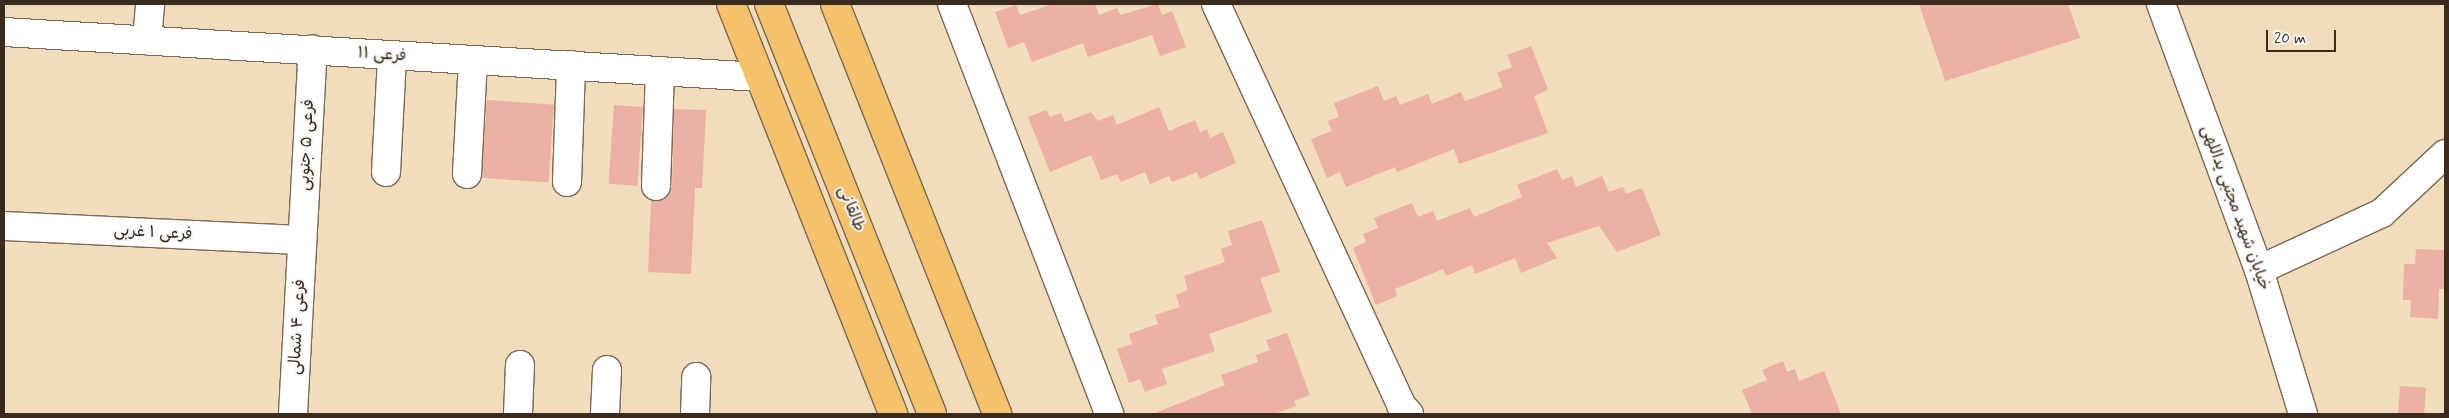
<!DOCTYPE html>
<meta charset="utf-8">
<style>
body{margin:0}
#map{position:relative;width:2449px;height:418px;overflow:hidden;background:#f1dcbb;font-family:Mynerve,"Playpen Sans Arabic",sans-serif}
div>[style]{position:absolute}
.building>*{inset:0;background:#ecafa3;transform-origin:0 0}
.roads{filter:drop-shadow(1px 0 #7b6855) drop-shadow(-1px 0 #7b6855) drop-shadow(0 1px #7b6855) drop-shadow(0 -1px #7b6855)}
.minor>*{height:28px;margin:-14px;padding:0 14px;transform-origin:14px;border-radius:14px;background:#fff}
.major>*{height:28px;margin:-14px;padding:0 14px;transform-origin:14px;border-radius:14px;background:#f3c26a}
span{translate:-50% -50%;white-space:nowrap;text-align:center;line-height:1.15;-webkit-text-stroke:4px #f6f6f2;paint-order:stroke}
.street-label{font-size:16px;color:#3b2a1e}
.frame{position:absolute;inset:0;border:5px solid #3b2a1e;pointer-events:none}
.scale{position:absolute;left:2266px;top:30px;width:70px;height:22px;box-sizing:border-box;border:2px solid #3b2a1e;border-top:0;padding-left:6px;font-size:15px;line-height:18px;white-space:nowrap;color:#3b2a1e;-webkit-text-stroke:4px #f6f6f2;paint-order:stroke}
</style>
<div id="map">
<div class="building">
<i style="clip-path:polygon(1053px 4px,1095px 4px,1099px 15px,1117px 8px,1120px 15px,1158px 4px,1162px 15px,1172px 11px,1186px 47px,1160px 56px,1152px 35px,1088px 57px,1083px 43px,1032px 62px,1024px 42px,1008px 48px,995px 12px,1016px 5px,1020px 15px)"></i>
<i style="clip-path:polygon(1919px 4px,2068px 4px,2080px 38px,1945px 81px)"></i>
<i style="clip-path:polygon(1531px 46px,1548px 90px,1534px 96px,1548px 133px,1459px 164px,1454px 149px,1397px 172px,1395px 167px,1346px 187px,1340px 172px,1327px 178px,1311px 139px,1332px 131px,1328px 121px,1339px 117px,1334px 103px,1378px 86px,1384px 101px,1396px 96px,1400px 105px,1428px 94px,1432px 104px,1461px 92px,1465px 101px,1503px 87px,1497px 73px,1512px 67px,1507px 55px)"></i>
<i style="left:487px;top:100px;width:67px;height:78px;rotate:4deg"></i>
<i style="left:614px;top:105px;width:29px;height:79px;rotate:4deg"></i>
<i style="clip-path:polygon(1159px 107px,1169px 131px,1195px 120px,1200px 132px,1207px 129px,1210px 138px,1223px 132px,1236px 163px,1200px 179px,1197px 172px,1172px 182px,1169px 176px,1150px 184px,1145px 172px,1121px 182px,1117px 174px,1101px 180px,1091px 155px,1050px 172px,1028px 117px,1046px 110px,1050px 117px,1061px 113px,1065px 122px,1091px 112px,1098px 121px,1113px 115px,1117px 125px)"></i>
<i style="clip-path:polygon(674px 109px,706px 110px,702px 188px,695px 188px,691px 274px,648px 272px,651px 200px,664px 200px,672px 187px)"></i>
<i style="clip-path:polygon(1557px 169px,1562px 180px,1572px 176px,1576px 187px,1602px 176px,1609px 192px,1623px 187px,1626px 194px,1642px 188px,1661px 235px,1617px 252px,1599px 226px,1547px 243px,1557px 258px,1521px 273px,1515px 258px,1475px 274px,1472px 265px,1446px 276px,1443px 269px,1395px 289px,1397px 296px,1376px 305px,1353px 248px,1366px 242px,1363px 234px,1378px 228px,1374px 218px,1412px 203px,1418px 217px,1433px 211px,1437px 221px,1470px 208px,1474px 217px,1522px 197px,1517px 185px)"></i>
<i style="clip-path:polygon(1262px 220px,1280px 272px,1260px 278px,1272px 312px,1209px 334px,1215px 351px,1162px 369px,1167px 384px,1145px 392px,1140px 379px,1129px 383px,1117px 349px,1132px 344px,1129px 334px,1158px 324px,1155px 315px,1180px 307px,1176px 295px,1188px 290px,1184px 276px,1225px 262px,1221px 249px,1232px 245px,1228px 231px)"></i>
<i style="clip-path:polygon(2416px 249px,2445px 250px,2445px 289px,2439px 289px,2438px 319px,2410px 317px,2411px 300px,2403px 300px,2404px 264px,2415px 264px)"></i>
<i style="clip-path:polygon(1287px 333px,1310px 395px,1294px 401px,1296px 406px,1274px 414px,1153px 414px,1225px 385px,1221px 375px,1258px 362px,1256px 355px,1270px 350px,1266px 340px)"></i>
<i style="clip-path:polygon(1783px 361px,1787px 372px,1795px 369px,1799px 381px,1824px 371px,1841px 414px,1752px 414px,1742px 390px,1767px 380px,1762px 370px)"></i>
<i style="left:2400px;top:386px;width:26px;height:28px;rotate:4deg"></i>
</div>
<div class="roads">
<div class="minor">
<i style="left:952px;top:4px;width:439px;rotate:69deg"></i>
<i style="left:1216px;top:4px;width:442px;rotate:65.2deg"></i>
<i style="left:1401px;top:405px;width:12px;rotate:48deg"></i>
<i style="left:2161px;top:4px;width:283px;rotate:69.8deg"></i>
<i style="left:2259px;top:270px;width:151px;rotate:73deg"></i>
<i style="left:4px;top:32px;width:757px;rotate:3.41deg"></i>
<i style="left:147px;top:40px;width:36px;rotate:-85deg"></i>
<i style="left:386px;top:172px;width:116px;rotate:-87deg"></i>
<i style="left:467px;top:174px;width:114px;rotate:-87deg"></i>
<i style="left:567px;top:182px;width:117px;rotate:-88deg"></i>
<i style="left:656px;top:186px;width:115px;rotate:-88deg"></i>
<i style="left:4px;top:226px;width:298px;rotate:2.7deg"></i>
<i style="left:2259px;top:270px;width:136px;rotate:-24.9deg"></i>
<i style="left:2382px;top:213px;width:86px;rotate:-43.1deg"></i>
<i style="left:293px;top:414px;width:365px;rotate:-86.9deg"></i>
<i style="left:518px;top:414px;width:49px;rotate:-87.7deg"></i>
<i style="left:605px;top:414px;width:44px;rotate:-87.4deg"></i>
<i style="left:695px;top:414px;width:37px;rotate:-88deg"></i>
</div>
<div class="major">
<i style="left:731px;top:4px;width:441px;rotate:68.4deg"></i>
<i style="left:769px;top:4px;width:441px;rotate:68.3deg"></i>
<i style="left:835px;top:4px;width:441px;rotate:68.4deg"></i>
</div>
</div>
<div class="street-label">
<span style="left:382px;top:55px;rotate:4deg">فرعی ۱۱</span>
<span style="left:307px;top:145px;rotate:-87deg">فرعی ۵ جنوبی</span>
<span style="left:2235px;top:208px;rotate:70deg">خیابان شهید مجتبی یداللهی</span>
<span style="left:851px;top:209px;rotate:68deg">طالقانی</span>
<span style="left:153px;top:233px;rotate:3deg">فرعی ۱ غربی</span>
<span style="left:298px;top:327px;rotate:-87deg">فرعی ۴ شمالی</span>
</div>
<div class="frame"></div>
<div class="scale">20 m</div>
</div>
